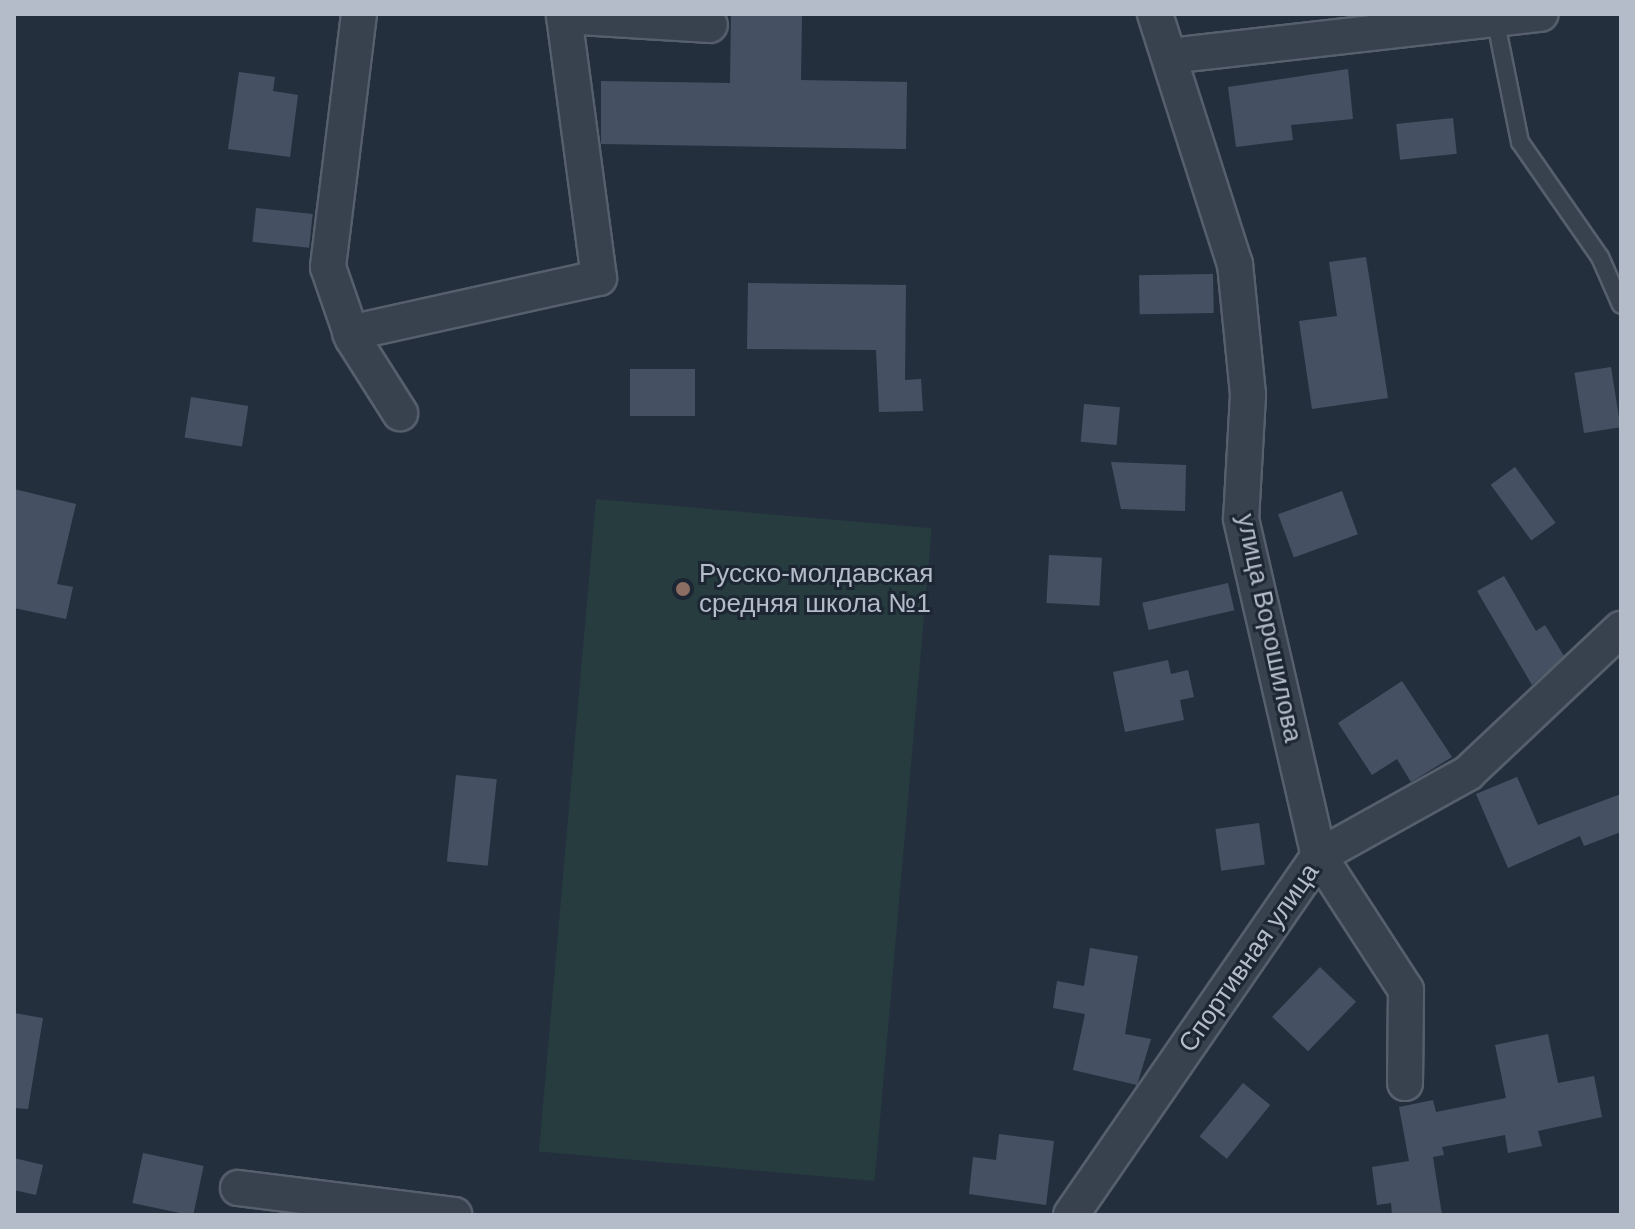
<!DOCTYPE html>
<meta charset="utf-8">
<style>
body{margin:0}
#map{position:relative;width:1635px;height:1229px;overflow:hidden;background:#242f3e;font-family:Arial,sans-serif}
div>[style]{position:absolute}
.green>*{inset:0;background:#263c3f;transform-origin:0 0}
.building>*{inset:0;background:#455162;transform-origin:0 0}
.roads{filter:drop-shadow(2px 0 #565f6c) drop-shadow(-2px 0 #565f6c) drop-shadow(0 2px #565f6c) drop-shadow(0 -2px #565f6c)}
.service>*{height:16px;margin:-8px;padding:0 8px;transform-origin:8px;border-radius:8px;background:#38414e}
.minor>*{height:34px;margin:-17px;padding:0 17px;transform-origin:17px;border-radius:17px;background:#38414e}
.dots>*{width:22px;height:22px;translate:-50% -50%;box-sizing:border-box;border:4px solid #1d2633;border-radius:50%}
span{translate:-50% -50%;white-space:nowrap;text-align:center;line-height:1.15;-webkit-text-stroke:6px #1d2633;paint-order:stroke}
.poi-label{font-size:26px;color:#b4bcc9}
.left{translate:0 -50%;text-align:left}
.street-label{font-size:26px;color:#b4bcc9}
.frame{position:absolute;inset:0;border:16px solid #b4bcc9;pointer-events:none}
</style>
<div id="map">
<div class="green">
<i style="left:596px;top:499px;width:337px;height:655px;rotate:5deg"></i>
</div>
<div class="building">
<i style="clip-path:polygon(731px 14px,802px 14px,801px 80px,907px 82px,906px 149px,601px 144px,601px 81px,730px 83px)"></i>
<i style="clip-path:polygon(1348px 69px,1353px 119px,1291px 125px,1293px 140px,1236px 147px,1228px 87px)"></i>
<i style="clip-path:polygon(239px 72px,275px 77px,273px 91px,298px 95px,290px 157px,228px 149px)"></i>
<i style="left:1453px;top:118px;width:36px;height:57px;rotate:84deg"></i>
<i style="left:256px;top:208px;width:57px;height:34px;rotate:6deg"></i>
<i style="clip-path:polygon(1366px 257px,1388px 398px,1312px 409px,1299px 321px,1337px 316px,1329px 262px)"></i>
<i style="left:1213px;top:274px;width:39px;height:74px;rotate:89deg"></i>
<i style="clip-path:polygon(748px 283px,906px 285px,905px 380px,921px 379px,923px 411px,879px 412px,876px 350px,747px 349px)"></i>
<i style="left:1611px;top:367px;width:61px;height:37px;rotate:81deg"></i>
<i style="left:630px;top:369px;width:65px;height:47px"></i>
<i style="left:191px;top:397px;width:58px;height:41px;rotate:9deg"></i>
<i style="left:1084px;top:404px;width:36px;height:38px;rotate:5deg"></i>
<i style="clip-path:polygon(1111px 462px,1186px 465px,1185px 511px,1121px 509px)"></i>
<i style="left:1515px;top:467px;width:69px;height:30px;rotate:54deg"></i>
<i style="clip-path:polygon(14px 489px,76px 504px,57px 584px,73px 587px,66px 619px,14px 608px)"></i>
<i style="left:1342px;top:491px;width:46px;height:68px;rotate:70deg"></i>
<i style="left:1049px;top:555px;width:53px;height:48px;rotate:3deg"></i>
<i style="clip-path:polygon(1504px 576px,1536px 631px,1545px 625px,1564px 656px,1532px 685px,1477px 591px)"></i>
<i style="left:1228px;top:583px;width:28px;height:88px;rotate:77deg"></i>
<i style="clip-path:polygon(1168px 660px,1171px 674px,1188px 670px,1194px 697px,1180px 700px,1184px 720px,1125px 732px,1113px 672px)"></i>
<i style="clip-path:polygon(1402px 681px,1452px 757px,1411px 782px,1397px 759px,1372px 775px,1338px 723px)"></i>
<i style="left:456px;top:775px;width:41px;height:87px;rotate:6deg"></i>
<i style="clip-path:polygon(1517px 777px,1538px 825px,1621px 794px,1621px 832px,1584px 846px,1580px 836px,1508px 868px,1476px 794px)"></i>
<i style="left:1259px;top:823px;width:42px;height:44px;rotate:82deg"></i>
<i style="clip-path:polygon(1090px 948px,1138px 956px,1125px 1034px,1151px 1039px,1137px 1085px,1073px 1070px,1085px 1014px,1053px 1008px,1057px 981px,1084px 986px)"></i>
<i style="left:1320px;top:967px;width:50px;height:69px;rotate:44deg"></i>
<i style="clip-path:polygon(14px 1013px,43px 1018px,28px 1109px,14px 1108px)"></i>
<i style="clip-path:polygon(1548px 1034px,1558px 1083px,1594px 1076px,1602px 1117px,1538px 1131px,1542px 1146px,1508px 1153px,1505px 1135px,1442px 1147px,1444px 1155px,1433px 1157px,1442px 1215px,1392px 1215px,1391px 1203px,1377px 1205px,1372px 1167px,1409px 1161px,1399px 1107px,1433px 1100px,1436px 1112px,1506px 1098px,1495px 1045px)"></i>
<i style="left:1243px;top:1083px;width:35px;height:69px;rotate:39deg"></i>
<i style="clip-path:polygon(999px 1134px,1054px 1141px,1046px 1205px,969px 1194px,973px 1157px,996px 1160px)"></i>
<i style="left:143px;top:1153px;width:62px;height:51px;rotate:12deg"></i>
<i style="clip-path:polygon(14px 1158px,43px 1165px,36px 1195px,14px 1190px)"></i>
</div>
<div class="roads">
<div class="service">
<i style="left:1495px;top:18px;width:126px;rotate:78.6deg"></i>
<i style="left:1520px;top:142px;width:140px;rotate:55.2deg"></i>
<i style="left:1600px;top:257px;width:52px;rotate:66.4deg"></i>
</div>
<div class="minor">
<i style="left:359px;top:14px;width:255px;rotate:97deg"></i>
<i style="left:328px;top:267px;width:76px;rotate:70.9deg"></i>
<i style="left:353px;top:339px;width:88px;rotate:57.6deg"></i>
<i style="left:1155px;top:14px;width:262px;rotate:72.3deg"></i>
<i style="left:1235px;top:264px;width:132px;rotate:84.3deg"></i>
<i style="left:1248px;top:395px;width:124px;rotate:93.2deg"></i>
<i style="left:1241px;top:519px;width:346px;rotate:77deg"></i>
<i style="left:1319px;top:856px;width:160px;rotate:57deg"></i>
<i style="left:1406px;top:990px;width:93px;rotate:90.6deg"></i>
<i style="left:1170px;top:56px;width:373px;rotate:-6.5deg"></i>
<i style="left:350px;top:333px;width:255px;rotate:-12.5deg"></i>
<i style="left:599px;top:278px;width:264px;rotate:-97.6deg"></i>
<i style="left:564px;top:16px;width:146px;rotate:3.5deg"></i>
<i style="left:238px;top:1188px;width:218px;rotate:7.1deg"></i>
<i style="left:1071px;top:1215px;width:436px;rotate:-55.4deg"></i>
<i style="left:1319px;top:856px;width:171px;rotate:-29.1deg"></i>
<i style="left:1468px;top:773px;width:210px;rotate:-43.3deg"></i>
</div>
</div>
<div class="dots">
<i style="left:683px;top:589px;background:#8d6e63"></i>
</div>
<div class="poi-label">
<span class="left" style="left:699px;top:589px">Русско-молдавская<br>средняя школа №1</span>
</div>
<div class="street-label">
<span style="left:1269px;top:628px;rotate:78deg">улица Ворошилова</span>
<span style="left:1249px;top:958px;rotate:-55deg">Спортивная улица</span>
</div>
<div class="frame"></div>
</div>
